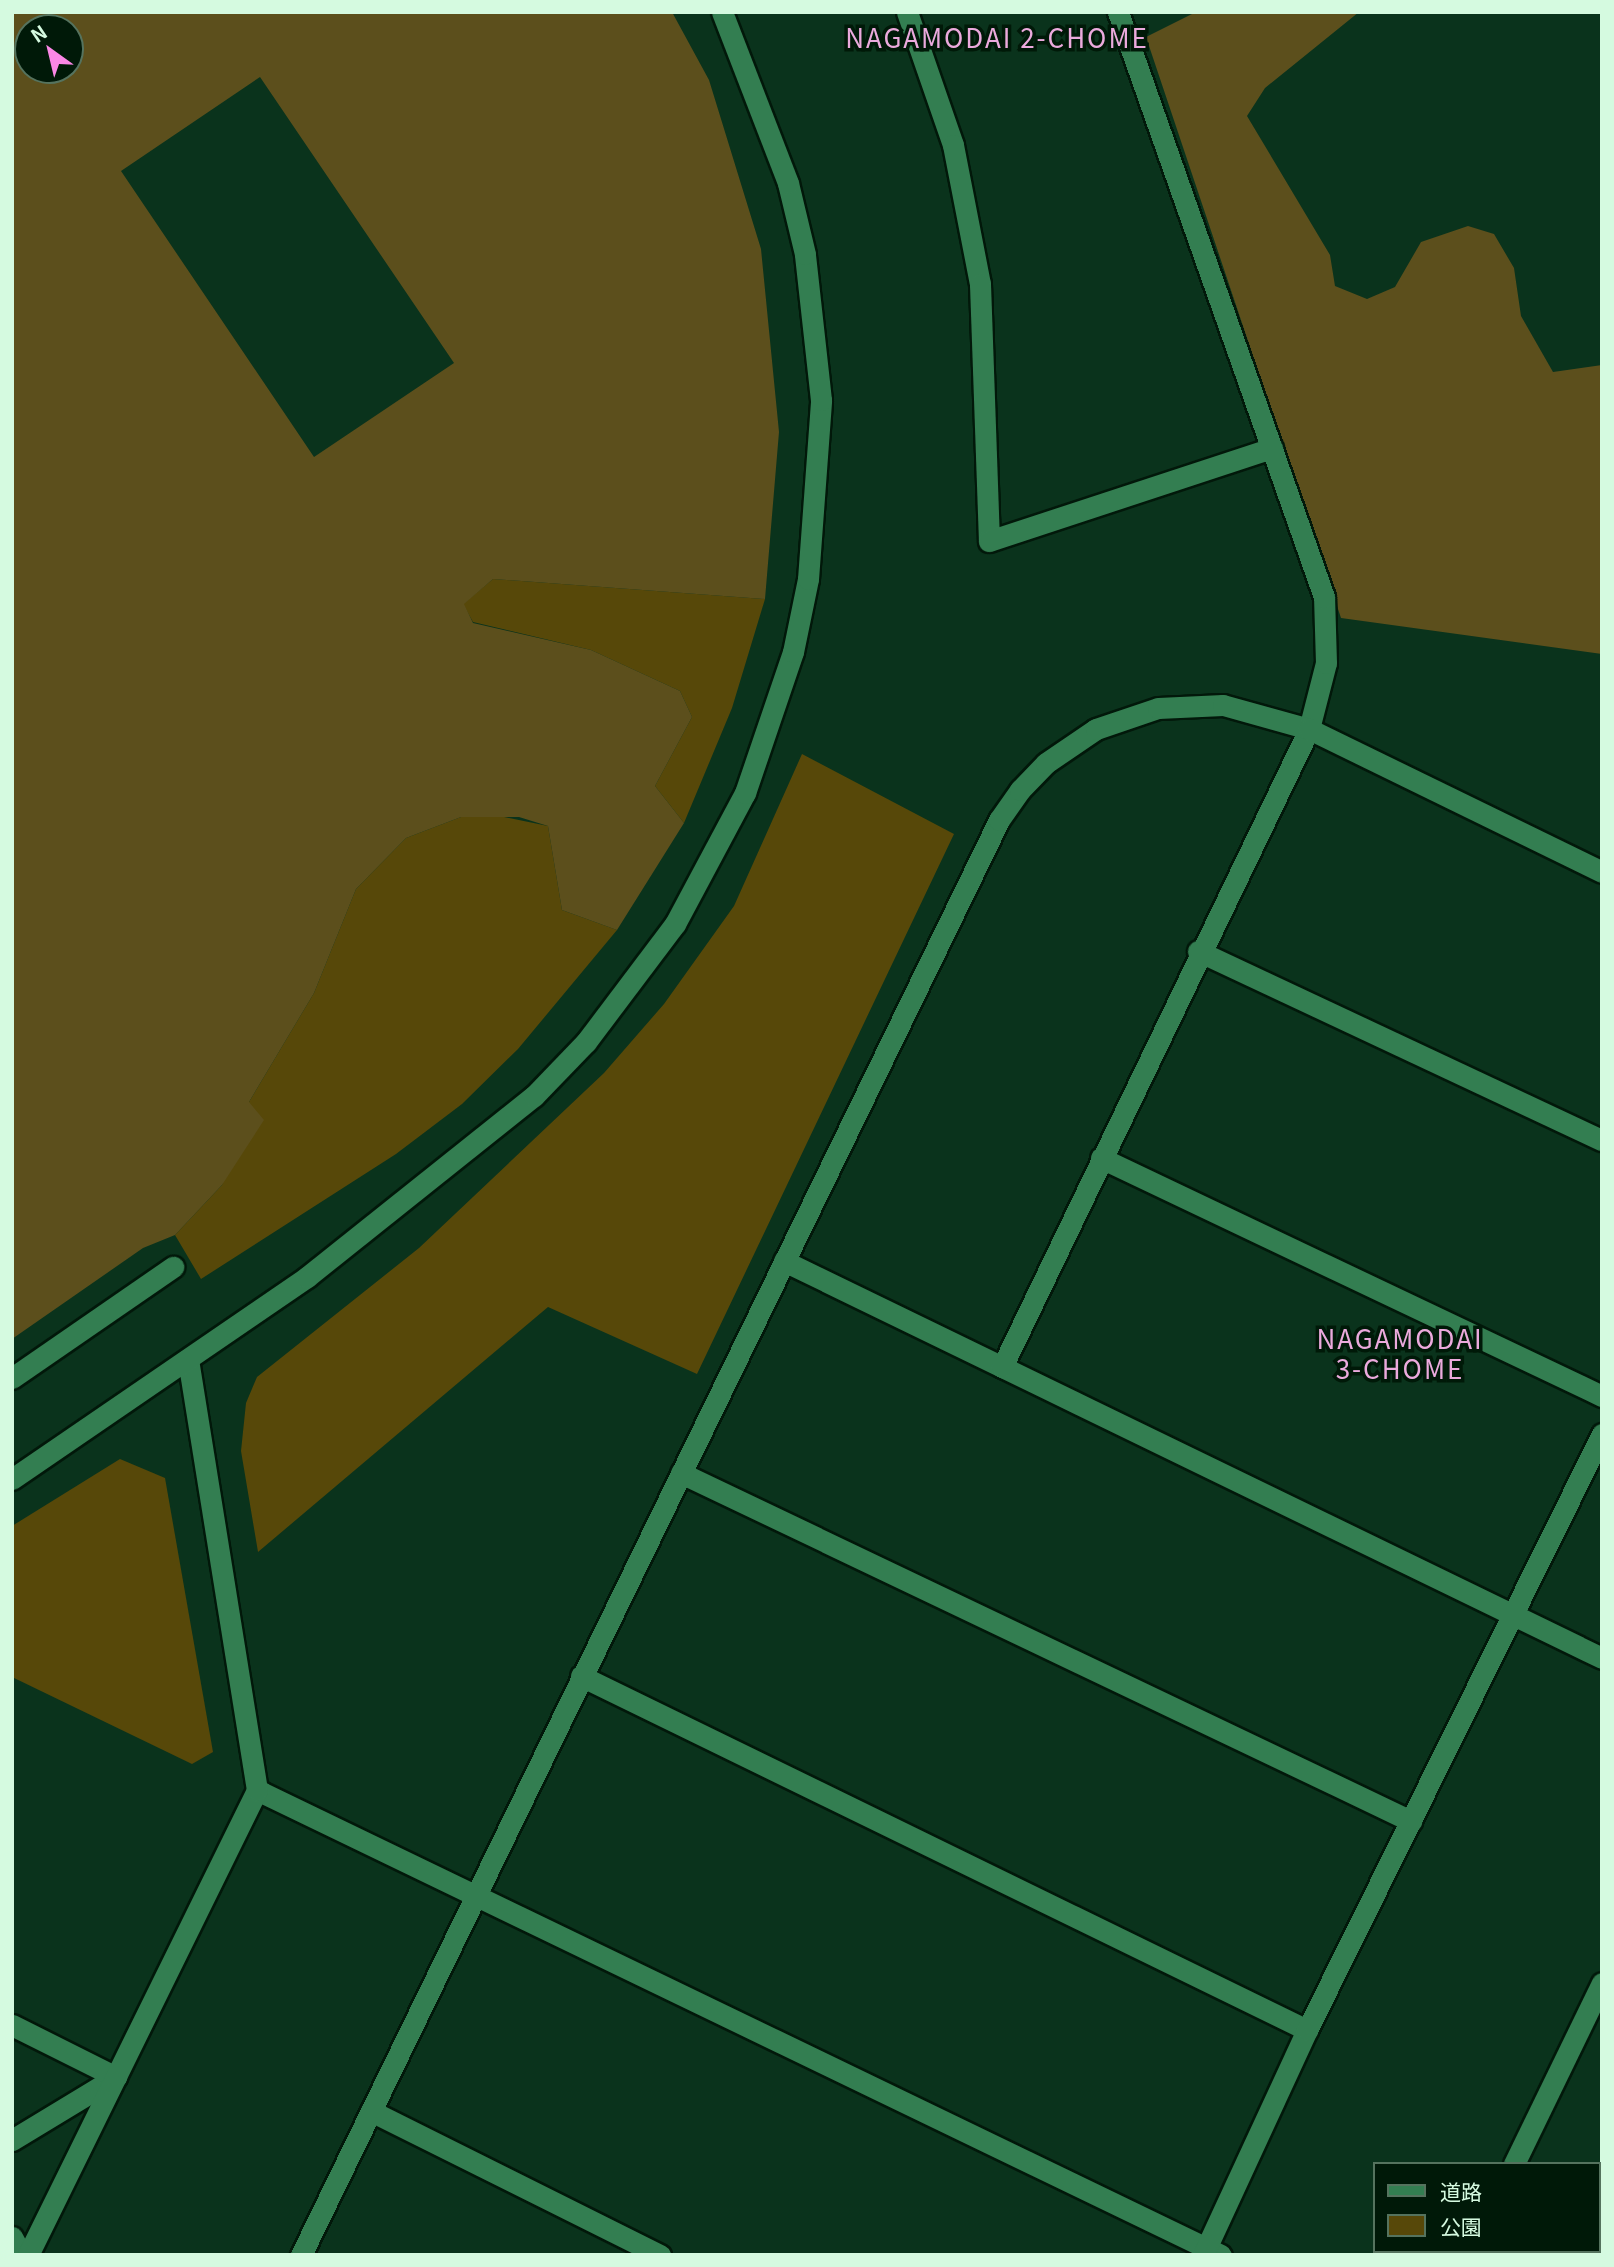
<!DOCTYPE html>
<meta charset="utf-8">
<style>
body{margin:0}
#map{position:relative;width:1614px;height:2267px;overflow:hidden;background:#0a331c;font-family:Georgia,"Noto Sans JP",serif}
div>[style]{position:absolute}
.green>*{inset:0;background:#574809}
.forest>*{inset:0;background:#5c4f1c}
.roads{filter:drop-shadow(2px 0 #02180a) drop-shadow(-2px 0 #02180a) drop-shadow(0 2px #02180a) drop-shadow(0 -2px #02180a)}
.service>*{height:21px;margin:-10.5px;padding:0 10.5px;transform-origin:10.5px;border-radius:10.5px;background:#337e51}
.minor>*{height:21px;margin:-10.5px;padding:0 10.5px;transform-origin:10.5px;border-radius:10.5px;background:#337e51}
.tertiary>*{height:21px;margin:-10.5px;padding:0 10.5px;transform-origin:10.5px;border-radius:10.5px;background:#337e51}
span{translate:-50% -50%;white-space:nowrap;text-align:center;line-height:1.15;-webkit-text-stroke:7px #001908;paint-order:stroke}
.neighbourhood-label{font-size:26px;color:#ebaadd;letter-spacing:2px}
.frame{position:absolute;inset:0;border:14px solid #d5fae0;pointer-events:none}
.legend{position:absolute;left:1373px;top:2162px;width:228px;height:91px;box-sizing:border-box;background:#001908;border:2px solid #55735e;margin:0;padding:9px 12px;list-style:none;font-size:21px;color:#d5fae0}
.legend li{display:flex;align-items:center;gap:14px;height:35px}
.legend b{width:35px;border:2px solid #55735e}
.north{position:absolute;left:14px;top:14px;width:70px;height:70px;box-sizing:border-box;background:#001908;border:2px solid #55735e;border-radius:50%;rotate:326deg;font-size:19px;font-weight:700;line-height:28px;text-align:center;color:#d5fae0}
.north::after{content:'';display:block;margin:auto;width:24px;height:32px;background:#fb87e6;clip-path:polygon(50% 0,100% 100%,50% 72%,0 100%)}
</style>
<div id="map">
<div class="green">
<i style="clip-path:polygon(493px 579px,765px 599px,732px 708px,684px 823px,655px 786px,692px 717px,680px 691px,591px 650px,473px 622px,463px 604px)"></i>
<i style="clip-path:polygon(802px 754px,954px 834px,697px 1374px,548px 1307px,258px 1552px,241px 1451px,246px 1403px,257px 1377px,419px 1248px,604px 1073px,664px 1004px,734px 906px)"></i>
<i style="clip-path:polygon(490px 814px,548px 826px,562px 910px,617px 930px,518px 1049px,462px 1104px,396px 1154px,201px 1279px,175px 1235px,222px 1185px,249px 1102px,314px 993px,356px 889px,406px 838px,461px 817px)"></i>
<i style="clip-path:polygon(120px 1459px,165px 1478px,213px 1752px,192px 1764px,12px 1677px,12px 1526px)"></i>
</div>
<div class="forest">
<i style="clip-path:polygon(evenodd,12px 12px,672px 12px,709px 80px,761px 249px,779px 432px,765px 599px,493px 579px,464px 604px,473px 623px,591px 650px,680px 691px,692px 717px,655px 786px,684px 823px,617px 930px,562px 910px,548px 826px,519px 817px,461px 817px,406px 838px,356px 889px,314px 993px,249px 1102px,264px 1120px,222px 1185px,175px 1235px,143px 1248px,12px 1339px,12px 12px,28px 28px,70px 28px,70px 70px,28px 70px,28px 28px,12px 12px,260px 77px,454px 363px,314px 457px,121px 171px,260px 77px)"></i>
<i style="clip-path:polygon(1196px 12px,1359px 12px,1265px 88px,1247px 116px,1330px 255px,1335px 286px,1367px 299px,1395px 287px,1421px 242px,1468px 226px,1494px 234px,1514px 268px,1521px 316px,1553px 372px,1602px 365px,1602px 654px,1341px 618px,1146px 37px)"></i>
</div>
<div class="roads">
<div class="service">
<i style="left:12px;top:2140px;width:122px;rotate:-31.2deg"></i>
<i style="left:12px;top:2237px;width:21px;rotate:61deg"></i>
</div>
<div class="minor">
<i style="left:907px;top:12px;width:141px;rotate:70.9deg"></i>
<i style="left:953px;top:145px;width:142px;rotate:79deg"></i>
<i style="left:980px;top:284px;width:257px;rotate:88deg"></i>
<i style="left:989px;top:541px;width:298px;rotate:-18.2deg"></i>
<i style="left:1198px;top:951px;width:446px;rotate:25.1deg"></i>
<i style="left:1101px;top:1158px;width:555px;rotate:25.41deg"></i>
<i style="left:784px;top:1261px;width:909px;rotate:25.89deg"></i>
<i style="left:1002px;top:1367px;width:708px;rotate:-64.3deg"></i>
<i style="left:1309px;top:729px;width:68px;rotate:-75.6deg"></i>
<i style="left:1326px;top:663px;width:66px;rotate:-91.7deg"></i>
<i style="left:1324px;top:597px;width:620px;rotate:-109.4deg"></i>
<i style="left:12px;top:1378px;width:196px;rotate:-34.6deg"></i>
<i style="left:681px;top:1473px;width:809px;rotate:25.49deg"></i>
<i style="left:581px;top:1676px;width:808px;rotate:25.99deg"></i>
<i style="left:257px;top:1790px;width:1070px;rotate:25.75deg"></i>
<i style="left:12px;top:2025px;width:116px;rotate:26.6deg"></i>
<i style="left:371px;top:2111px;width:323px;rotate:26.5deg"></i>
<i style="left:1514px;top:2164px;width:201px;rotate:-64.1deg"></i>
<i style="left:28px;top:2255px;width:518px;rotate:-63.78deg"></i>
<i style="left:257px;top:1790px;width:436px;rotate:-99.1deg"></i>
<i style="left:301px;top:2255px;width:1596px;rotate:-64.06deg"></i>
<i style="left:999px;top:820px;width:37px;rotate:-55deg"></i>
<i style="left:1020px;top:790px;width:37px;rotate:-46deg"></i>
<i style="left:1046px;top:763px;width:60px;rotate:-34.2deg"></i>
<i style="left:1096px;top:729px;width:65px;rotate:-18.7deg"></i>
<i style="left:1158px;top:708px;width:65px;rotate:-2.6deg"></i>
<i style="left:1223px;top:705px;width:89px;rotate:15.6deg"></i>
<i style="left:1309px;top:729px;width:326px;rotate:26deg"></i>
<i style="left:1203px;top:2255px;width:248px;rotate:-65.2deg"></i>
<i style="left:1307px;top:2030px;width:665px;rotate:-63.67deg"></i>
<i style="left:1470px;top:2255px;width:4px;rotate:-63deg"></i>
</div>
<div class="tertiary">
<i style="left:12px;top:1479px;width:358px;rotate:-34.4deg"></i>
<i style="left:307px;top:1277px;width:290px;rotate:-38.6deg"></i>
<i style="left:534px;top:1096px;width:75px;rotate:-46.1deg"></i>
<i style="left:586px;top:1042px;width:148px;rotate:-53deg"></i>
<i style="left:675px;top:924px;width:149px;rotate:-61.9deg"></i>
<i style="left:745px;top:793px;width:149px;rotate:-71.2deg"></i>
<i style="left:793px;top:652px;width:75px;rotate:-78.4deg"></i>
<i style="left:808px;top:579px;width:179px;rotate:-85.8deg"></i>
<i style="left:821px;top:400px;width:147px;rotate:-96.3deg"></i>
<i style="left:805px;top:254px;width:73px;rotate:-103.5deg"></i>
<i style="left:788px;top:183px;width:183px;rotate:-111.1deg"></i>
</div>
</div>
<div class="neighbourhood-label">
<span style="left:997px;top:37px">NAGAMODAI 2-CHOME</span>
<span style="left:1400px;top:1353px">NAGAMODAI<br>3-CHOME</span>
</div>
<div class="frame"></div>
<ul class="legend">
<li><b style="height:9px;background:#337e51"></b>道路</li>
<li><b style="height:19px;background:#574809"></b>公園</li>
</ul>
<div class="north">N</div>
</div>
